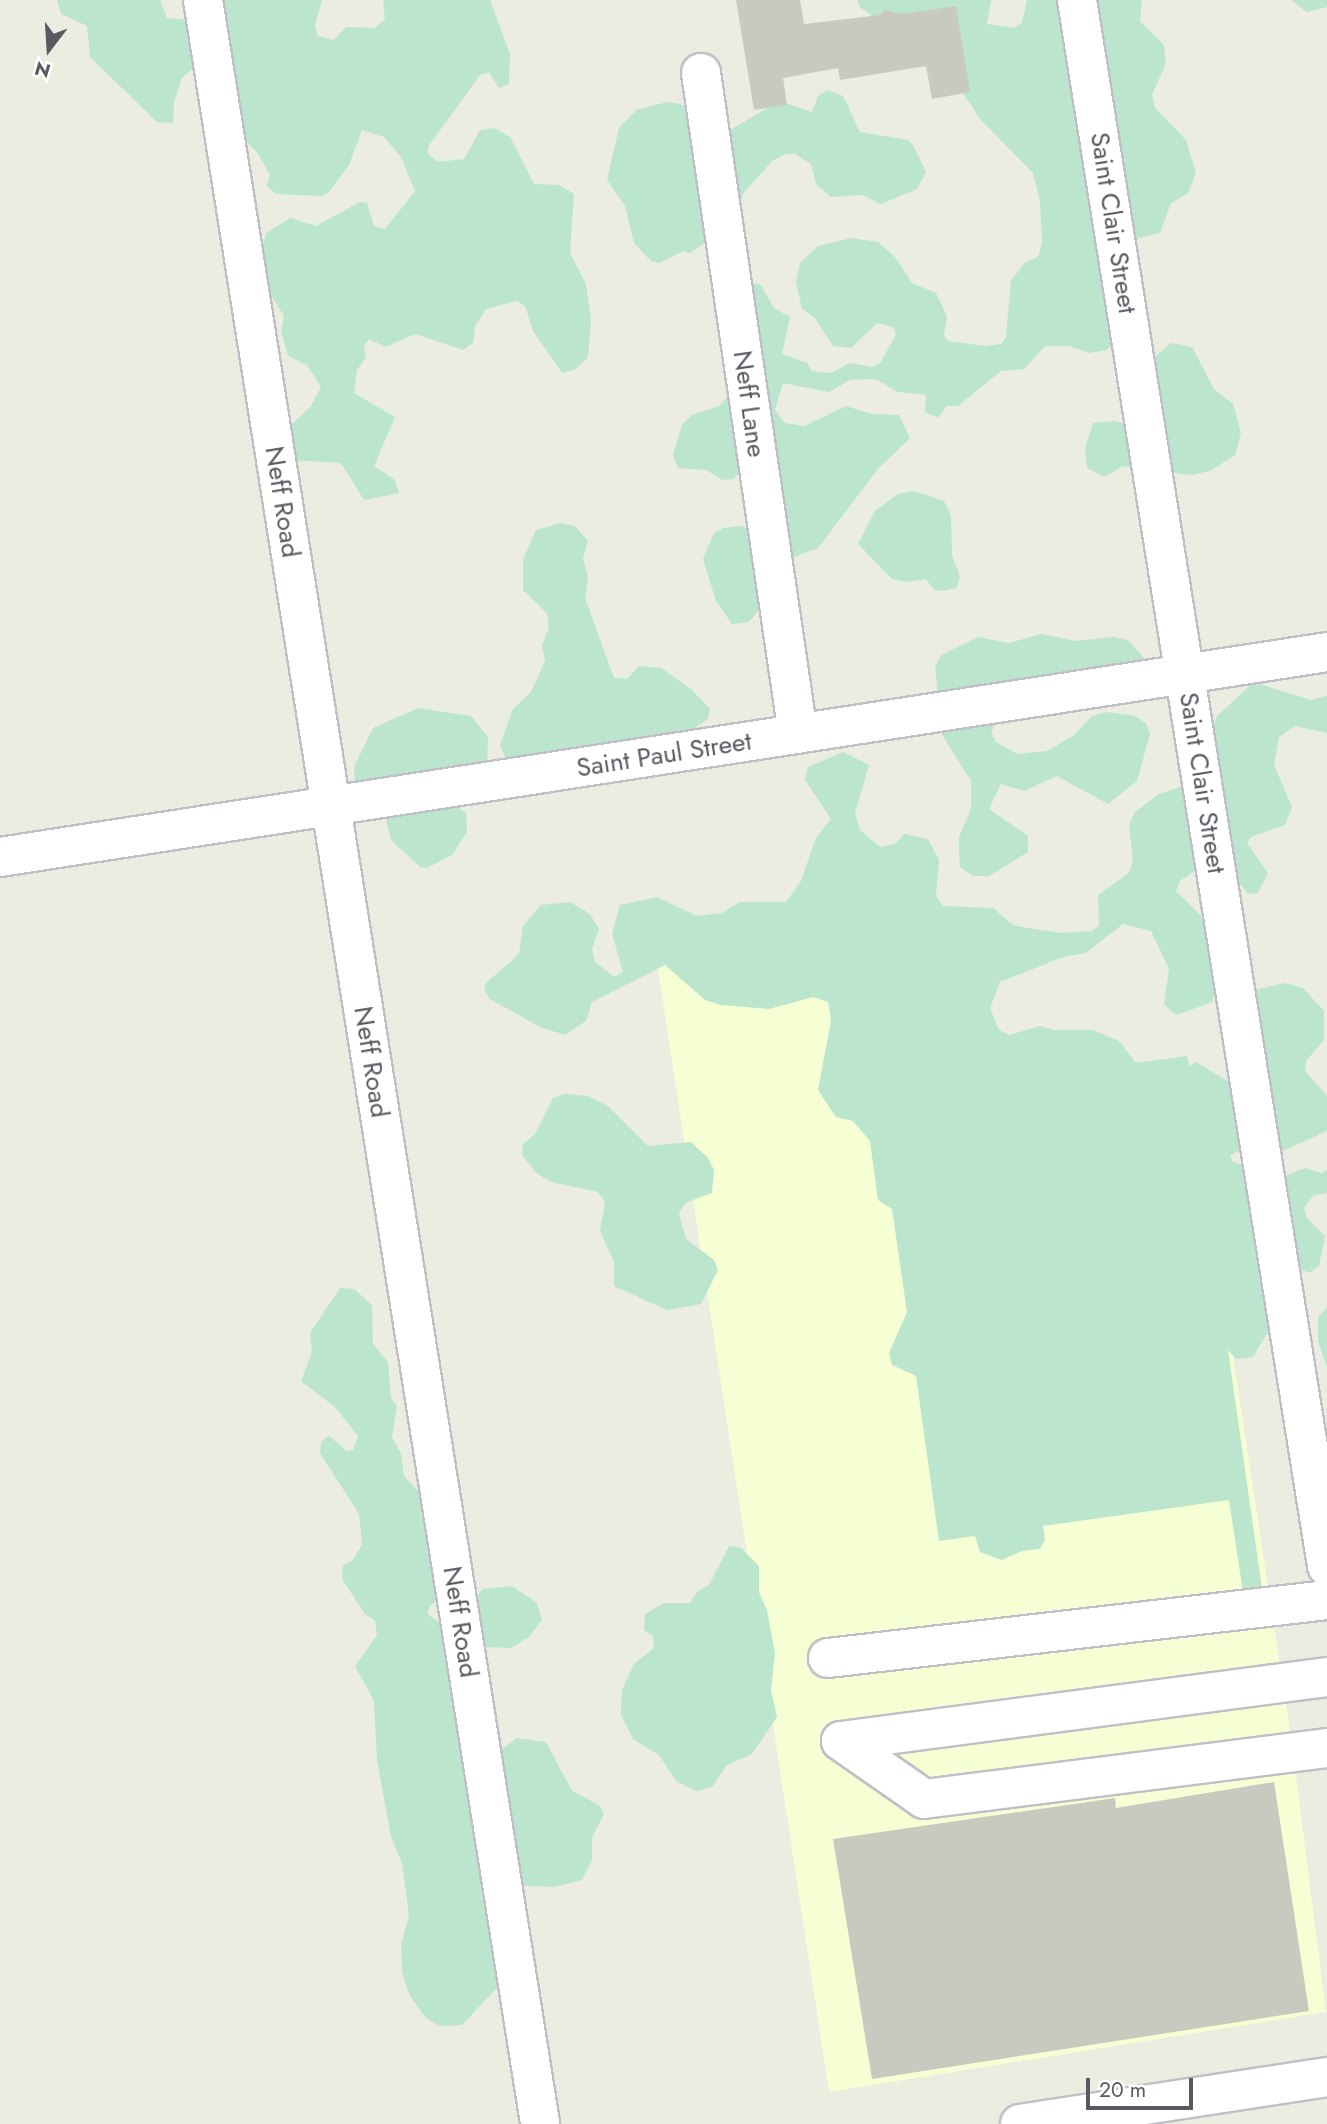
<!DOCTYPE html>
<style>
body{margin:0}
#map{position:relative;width:1327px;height:2124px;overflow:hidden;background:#eaede0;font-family:Jost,sans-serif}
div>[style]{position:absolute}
.commercial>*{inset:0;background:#f6ffd3}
.green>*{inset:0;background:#bbe6cd}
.building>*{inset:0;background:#c8c9bf}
.roads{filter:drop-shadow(2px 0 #c0bfc8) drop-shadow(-2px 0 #c0bfc8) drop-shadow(0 2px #c0bfc8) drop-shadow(0 -2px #c0bfc8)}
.minor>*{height:38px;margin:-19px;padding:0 19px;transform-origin:19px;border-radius:19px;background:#fff}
span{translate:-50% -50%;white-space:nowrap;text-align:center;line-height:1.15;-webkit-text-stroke:5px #fff;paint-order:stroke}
.street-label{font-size:26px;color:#595962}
.north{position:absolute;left:14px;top:14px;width:70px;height:70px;-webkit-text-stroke:5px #fff;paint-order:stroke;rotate:197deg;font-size:19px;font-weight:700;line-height:28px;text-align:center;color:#595962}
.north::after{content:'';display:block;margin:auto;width:24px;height:32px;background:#595962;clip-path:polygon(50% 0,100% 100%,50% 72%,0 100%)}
.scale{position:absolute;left:1086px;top:2078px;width:107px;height:32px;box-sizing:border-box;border:4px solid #595962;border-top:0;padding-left:9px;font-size:21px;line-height:24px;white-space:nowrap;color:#595962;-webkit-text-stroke:5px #fff;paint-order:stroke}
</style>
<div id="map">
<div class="commercial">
<i style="clip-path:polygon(851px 934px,878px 1103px,1187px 1056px,1291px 1737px,1326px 2012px,829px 2092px,657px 963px)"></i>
</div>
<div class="green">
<i style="clip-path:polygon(57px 0,160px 0,167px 18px,192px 20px,199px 0,322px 0,315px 26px,318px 36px,334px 40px,346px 27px,375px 28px,385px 19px,383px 0,490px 0,510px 54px,509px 84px,499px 88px,489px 72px,480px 75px,428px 147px,428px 154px,438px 162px,464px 159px,480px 130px,494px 128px,510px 137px,534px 184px,559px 185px,574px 194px,570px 253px,586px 284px,591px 321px,588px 357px,576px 369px,562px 373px,533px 331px,525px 306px,516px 301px,486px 309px,475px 326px,473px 343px,463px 350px,415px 334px,385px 347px,369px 339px,364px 346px,366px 357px,357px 370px,354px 393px,395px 417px,374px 466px,395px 480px,399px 493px,364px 500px,341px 463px,289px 460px,290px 426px,311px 406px,321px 387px,307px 365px,288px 356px,281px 331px,284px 316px,256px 271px,266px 233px,290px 218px,316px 226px,360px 202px,367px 203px,374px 226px,385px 229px,415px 191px,401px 157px,384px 137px,362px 130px,349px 165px,330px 191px,322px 196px,276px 194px,267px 186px,270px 175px,257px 152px,240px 136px,197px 65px,182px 78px,174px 102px,173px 123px,157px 122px,90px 57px,87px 26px,61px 14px)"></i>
<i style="clip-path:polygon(857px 0,991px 0,987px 24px,1014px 28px,1022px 23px,1027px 0,1142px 0,1140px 21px,1164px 45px,1166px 63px,1152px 95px,1155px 108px,1186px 140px,1196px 173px,1188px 193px,1171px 203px,1160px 233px,1127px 241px,1118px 341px,1106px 350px,1089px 353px,1069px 346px,1045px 346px,1024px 369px,1001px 371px,958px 406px,947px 406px,938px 418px,925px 412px,926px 395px,898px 392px,875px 379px,850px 380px,829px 392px,783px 383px,775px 410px,785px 423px,804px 426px,846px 406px,872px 414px,899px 415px,910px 438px,878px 469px,818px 548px,784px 561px,763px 605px,749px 622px,732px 624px,716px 601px,703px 559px,714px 533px,723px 528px,740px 526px,759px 533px,740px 471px,734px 479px,723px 480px,706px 470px,678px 468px,673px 455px,682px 425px,692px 415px,719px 406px,734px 389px,733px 378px,723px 365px,718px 318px,741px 283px,760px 284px,774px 308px,790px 317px,782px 354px,807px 363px,812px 371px,831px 373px,850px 363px,872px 367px,881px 362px,896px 334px,893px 327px,877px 323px,851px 348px,833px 346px,814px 317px,802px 309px,796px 282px,800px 263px,818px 246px,851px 238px,878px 242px,895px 257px,912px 283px,936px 293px,947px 316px,944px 336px,948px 341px,985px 346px,1001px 344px,1006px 337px,1011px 281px,1025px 262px,1038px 257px,1042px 243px,1040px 201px,1033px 173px,980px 119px,952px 76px,860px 7px)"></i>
<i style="clip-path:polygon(1291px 0,1327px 0,1327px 7px,1307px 12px)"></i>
<i style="clip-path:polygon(827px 90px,843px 96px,860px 132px,908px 140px,913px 145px,926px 172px,917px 189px,881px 204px,862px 195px,831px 197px,816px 184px,811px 164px,795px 154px,785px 154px,772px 161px,743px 194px,732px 225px,690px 253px,683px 251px,659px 263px,651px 261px,634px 243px,625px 206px,607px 180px,619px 128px,636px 110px,667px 102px,681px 104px,720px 143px,730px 130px,779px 101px,812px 112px,818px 96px)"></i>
<i style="clip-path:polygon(1171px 343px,1192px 347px,1214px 389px,1233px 404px,1241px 433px,1235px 455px,1210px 471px,1192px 475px,1123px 466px,1105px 477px,1087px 468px,1085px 448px,1093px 423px,1115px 421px,1136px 427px,1151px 360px)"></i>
<i style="clip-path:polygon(914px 491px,944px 501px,951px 515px,952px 555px,960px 577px,956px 588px,943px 591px,934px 590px,926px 579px,906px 582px,892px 579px,858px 544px,875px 511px,898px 494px)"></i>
<i style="clip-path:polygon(561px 523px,575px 526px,588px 541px,583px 558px,588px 578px,585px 598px,614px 678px,627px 679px,639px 666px,661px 668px,692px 690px,710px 709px,708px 719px,697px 726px,696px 752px,507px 762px,500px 745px,513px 709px,531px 692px,545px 661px,542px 645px,549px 628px,547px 613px,523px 590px,523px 559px,536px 530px)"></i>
<i style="clip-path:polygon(1041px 634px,1077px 641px,1113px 637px,1128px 640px,1144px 658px,1142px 672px,1056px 714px,996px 722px,991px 733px,996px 742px,1018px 754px,1047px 751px,1073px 736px,1092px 716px,1107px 712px,1135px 716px,1146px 723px,1150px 734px,1137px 781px,1108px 804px,1057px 776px,1024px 791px,1001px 784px,989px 809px,1028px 836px,1028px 852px,989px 876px,973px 876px,960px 867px,959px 856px,959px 837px,971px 809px,971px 781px,942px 735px,935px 667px,941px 655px,978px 637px,1009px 643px)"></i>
<i style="clip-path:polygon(1259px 684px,1311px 700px,1327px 696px,1327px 733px,1295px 726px,1279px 737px,1274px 765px,1292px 807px,1285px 825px,1251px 837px,1247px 843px,1268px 873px,1258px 893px,1248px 894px,1241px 885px,1200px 867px,1180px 881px,1176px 891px,1201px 916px,1209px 940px,1217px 990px,1212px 1002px,1177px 1015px,1171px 1011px,1164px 1004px,1169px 969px,1151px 931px,1123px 924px,1086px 953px,1063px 957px,1000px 982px,990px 1008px,999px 1030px,1009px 1035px,1040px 1026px,1054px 1030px,1093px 1030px,1119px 1041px,1136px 1063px,1187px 1056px,1189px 1066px,1196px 1062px,1229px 1082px,1250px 1087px,1246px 1000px,1259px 989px,1285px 983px,1303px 988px,1324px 1011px,1324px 1040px,1306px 1061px,1305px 1071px,1327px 1096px,1327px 1131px,1281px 1152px,1272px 1153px,1248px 1144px,1230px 1156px,1233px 1162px,1258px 1169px,1279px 1188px,1287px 1175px,1305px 1168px,1322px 1173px,1327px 1170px,1327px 1193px,1314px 1195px,1304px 1208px,1307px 1218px,1325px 1236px,1319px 1266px,1310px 1273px,1294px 1267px,1273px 1323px,1253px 1357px,1236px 1359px,1228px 1350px,1262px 1589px,1243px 1592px,1229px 1500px,1043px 1526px,1045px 1540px,1040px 1549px,1022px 1551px,1002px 1560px,980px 1552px,975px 1536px,939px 1541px,916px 1376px,892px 1365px,889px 1353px,907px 1312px,892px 1209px,878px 1200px,870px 1141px,853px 1121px,836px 1117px,818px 1090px,831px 1021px,828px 1002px,813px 997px,769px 1009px,721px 1005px,705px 1000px,665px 965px,592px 1002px,586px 1021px,565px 1035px,540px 1027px,490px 999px,484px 990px,486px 983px,519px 954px,523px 926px,541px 905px,570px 902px,590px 914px,599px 929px,592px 949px,595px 962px,614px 977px,623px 972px,612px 934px,620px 905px,657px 897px,697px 916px,722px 913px,740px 902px,786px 902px,801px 881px,816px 838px,831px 819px,805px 780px,808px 767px,843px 752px,869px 765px,855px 813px,860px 830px,880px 847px,895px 844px,904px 834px,928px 839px,939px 860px,936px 896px,943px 906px,993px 908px,1013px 925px,1027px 928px,1062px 933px,1091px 931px,1099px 926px,1098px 895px,1129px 873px,1133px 860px,1129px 825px,1135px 812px,1159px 794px,1192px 783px,1217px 716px,1251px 685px)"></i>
<i style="clip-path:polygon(418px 708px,471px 716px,488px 737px,487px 766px,450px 802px,466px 813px,467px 832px,452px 855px,427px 868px,420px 867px,391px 840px,386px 819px,359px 795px,355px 784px,354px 767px,373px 728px)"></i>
<i style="clip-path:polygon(565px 1094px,588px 1096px,608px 1106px,648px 1146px,691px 1142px,708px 1158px,714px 1170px,712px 1193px,685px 1203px,679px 1214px,686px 1239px,714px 1260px,718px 1270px,701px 1304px,667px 1310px,614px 1286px,614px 1262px,600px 1231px,605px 1202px,598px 1192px,551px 1182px,536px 1173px,522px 1155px,523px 1144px,535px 1134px,553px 1098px)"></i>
<i style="clip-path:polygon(340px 1288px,354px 1289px,372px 1305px,373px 1344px,388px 1362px,391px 1398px,397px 1406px,392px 1437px,401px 1454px,404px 1476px,423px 1496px,421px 1517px,435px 1531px,441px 1598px,430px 1606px,427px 1614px,445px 1626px,470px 1609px,482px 1589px,512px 1586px,537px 1603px,542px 1620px,529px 1637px,511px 1648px,482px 1647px,491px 1757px,517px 1738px,546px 1742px,572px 1791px,599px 1805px,604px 1814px,592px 1837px,592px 1860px,582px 1880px,555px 1887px,520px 1886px,488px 1868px,481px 1895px,486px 1910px,494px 1915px,504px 1980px,462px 2025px,439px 2026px,426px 2018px,410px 1996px,402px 1972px,401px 1945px,409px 1916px,402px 1863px,391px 1837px,377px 1760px,374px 1701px,355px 1666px,377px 1635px,375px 1621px,365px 1614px,342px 1579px,343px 1565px,352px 1561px,362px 1545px,359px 1514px,320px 1453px,321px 1442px,329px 1436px,347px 1451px,353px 1450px,358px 1436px,335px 1407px,301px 1381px,312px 1352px,310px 1333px)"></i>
<i style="clip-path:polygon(1327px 1307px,1327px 1367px,1318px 1341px,1318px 1318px)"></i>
<i style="clip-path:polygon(729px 1546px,741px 1548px,759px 1566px,759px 1592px,767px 1610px,775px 1653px,771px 1690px,777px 1717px,752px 1754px,727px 1765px,712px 1787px,696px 1791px,676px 1781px,659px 1755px,633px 1739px,621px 1715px,622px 1690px,634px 1664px,654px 1648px,653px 1636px,644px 1630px,645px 1614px,664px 1603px,690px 1603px,697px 1592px,709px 1585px)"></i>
</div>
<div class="building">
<i style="clip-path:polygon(736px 0,800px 0,804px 24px,881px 15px,884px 10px,903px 14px,956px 6px,970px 92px,932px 99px,926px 66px,840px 80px,838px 68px,783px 78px,787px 105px,754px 110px)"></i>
<i style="clip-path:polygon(1274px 1782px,1309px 2011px,872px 2079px,833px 1839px,1115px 1798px,1116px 1808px)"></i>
</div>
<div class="roads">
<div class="minor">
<i style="left:203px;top:0;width:2151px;rotate:80.98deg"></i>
<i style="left:1077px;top:0;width:1586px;rotate:80.93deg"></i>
<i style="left:701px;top:73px;width:668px;rotate:81.65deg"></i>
<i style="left:0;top:857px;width:1343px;rotate:-8.78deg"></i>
<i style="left:828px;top:1658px;width:502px;rotate:-6.63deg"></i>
<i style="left:841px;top:1741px;width:101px;rotate:34.9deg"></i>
<i style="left:924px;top:1799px;width:406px;rotate:-7.2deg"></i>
<i style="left:841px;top:1741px;width:490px;rotate:-7.5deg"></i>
<i style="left:1020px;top:2124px;width:311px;rotate:-8.7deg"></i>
</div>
</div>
<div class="street-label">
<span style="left:1113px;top:223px;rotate:81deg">Saint Clair Street</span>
<span style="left:749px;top:404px;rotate:82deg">Neff Lane</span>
<span style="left:282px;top:502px;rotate:81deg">Neff Road</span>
<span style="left:664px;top:755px;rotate:-9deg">Saint Paul Street</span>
<span style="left:1202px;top:783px;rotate:81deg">Saint Clair Street</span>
<span style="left:371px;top:1062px;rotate:81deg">Neff Road</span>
<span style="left:460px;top:1622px;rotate:81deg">Neff Road</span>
</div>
<div class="north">N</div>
<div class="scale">20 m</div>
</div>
